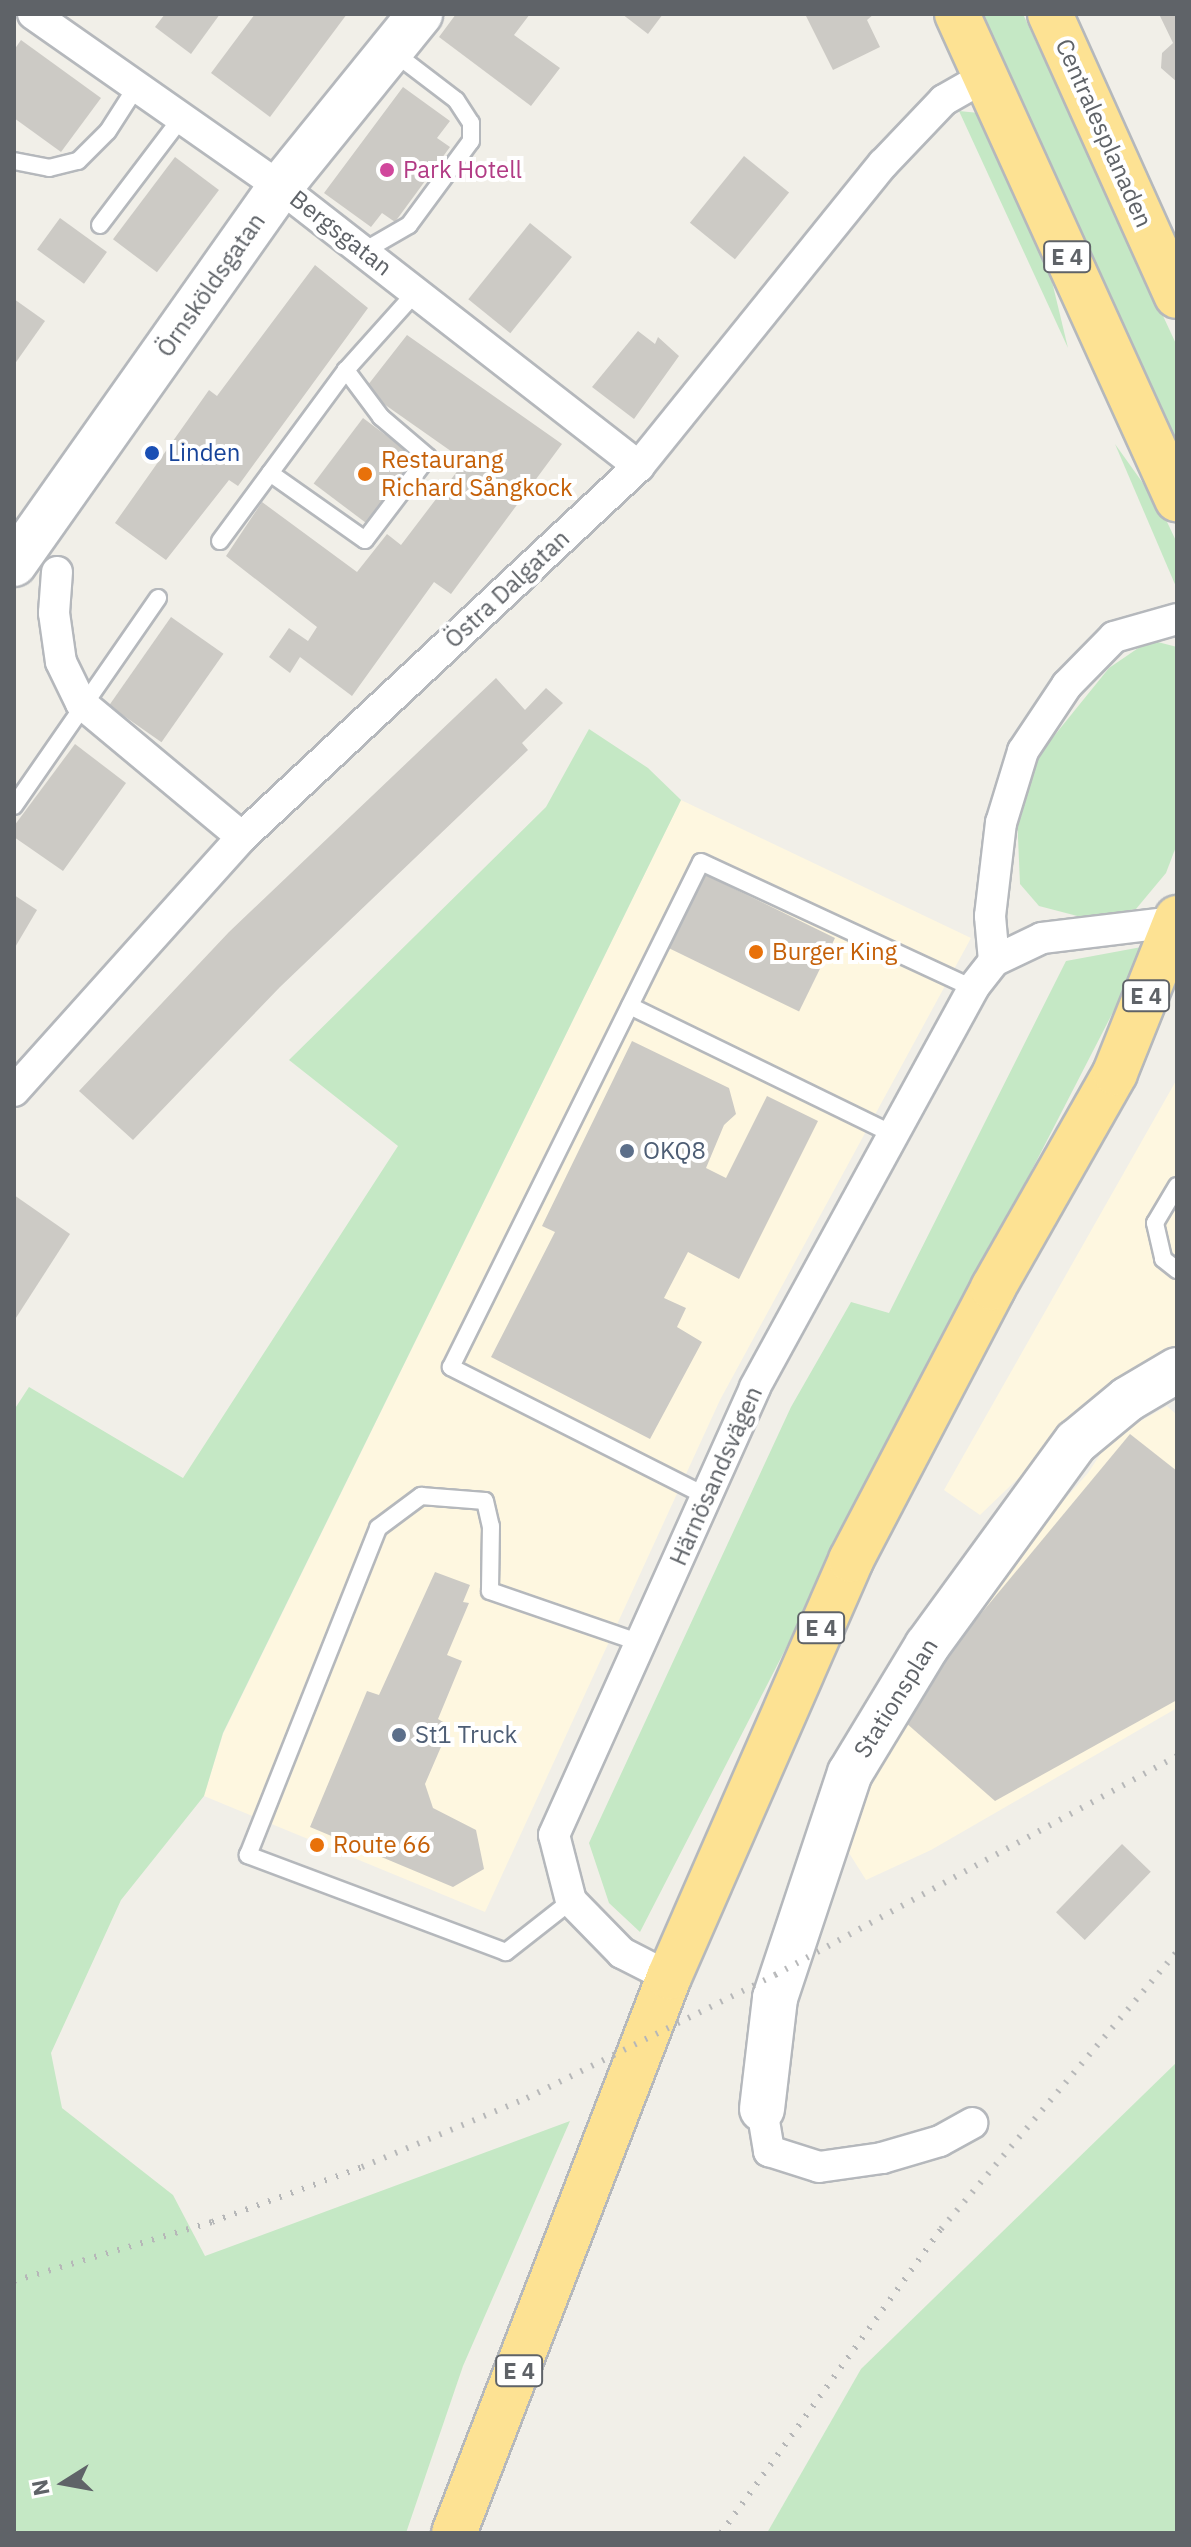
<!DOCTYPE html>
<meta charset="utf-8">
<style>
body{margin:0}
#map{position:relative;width:1191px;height:2547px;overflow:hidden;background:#f1efe8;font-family:"IBM Plex Sans",sans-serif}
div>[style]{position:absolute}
.commercial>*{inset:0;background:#fef7e0}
.green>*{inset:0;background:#c5e8c5}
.building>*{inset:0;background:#cccac5;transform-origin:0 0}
.roads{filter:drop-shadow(2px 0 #b5b8bc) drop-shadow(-2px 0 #b5b8bc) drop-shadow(0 2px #b5b8bc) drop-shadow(0 -2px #b5b8bc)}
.lane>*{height:16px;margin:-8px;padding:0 8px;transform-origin:8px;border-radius:8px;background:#fff}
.street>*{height:30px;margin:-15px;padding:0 15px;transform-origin:15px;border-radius:15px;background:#fff}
.secondary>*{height:44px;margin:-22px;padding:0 22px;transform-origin:22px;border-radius:22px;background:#fff}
.highway>*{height:44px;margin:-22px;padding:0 22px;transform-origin:22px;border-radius:22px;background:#fde293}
.rail>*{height:6px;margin-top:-3px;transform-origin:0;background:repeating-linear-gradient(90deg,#b6b7b8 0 2px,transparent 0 12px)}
.dots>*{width:22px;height:22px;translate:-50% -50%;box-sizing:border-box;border:4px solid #fff;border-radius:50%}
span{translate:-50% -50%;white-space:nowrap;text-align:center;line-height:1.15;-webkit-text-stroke:8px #fff;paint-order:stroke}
.shield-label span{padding:2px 6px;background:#fff;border:2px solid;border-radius:6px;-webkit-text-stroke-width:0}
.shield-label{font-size:22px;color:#5f6368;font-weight:700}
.street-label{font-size:24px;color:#5f6368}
.hotel-label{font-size:24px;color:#b23c85}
.left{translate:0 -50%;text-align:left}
.transit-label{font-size:24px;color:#164399}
.food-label{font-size:24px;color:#c56008}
.service-label{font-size:24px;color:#4e5e75}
.frame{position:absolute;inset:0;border:16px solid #5f6368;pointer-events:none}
.north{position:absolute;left:24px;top:2443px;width:80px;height:80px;-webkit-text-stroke:6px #fff;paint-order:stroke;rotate:259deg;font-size:22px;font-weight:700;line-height:32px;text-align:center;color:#5f6368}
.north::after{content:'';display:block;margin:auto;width:28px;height:36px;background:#5f6368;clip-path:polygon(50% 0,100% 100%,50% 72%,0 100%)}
</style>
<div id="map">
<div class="commercial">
<i style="clip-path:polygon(681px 800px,971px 938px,720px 1400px,485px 1912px,204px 1796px,223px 1734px)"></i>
<i style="clip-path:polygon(1177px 1079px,1177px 1352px,1076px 1423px,980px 1515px,944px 1490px)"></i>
<i style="clip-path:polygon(1167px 1406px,1177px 1415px,1177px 1708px,931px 1850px,866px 1880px,839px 1837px,873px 1743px,985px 1589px,1088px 1473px,1111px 1438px)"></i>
</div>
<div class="green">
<i style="clip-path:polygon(977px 14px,1023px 14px,1177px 346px,1177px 447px)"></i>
<i style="clip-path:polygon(959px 111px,979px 113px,1048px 265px,1068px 348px)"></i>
<i style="clip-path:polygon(1115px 444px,1160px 507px,1177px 543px,1177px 589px)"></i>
<i style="clip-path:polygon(1150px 640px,1177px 647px,1177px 844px,1166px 873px,1136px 909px,1085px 918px,1039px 906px,1020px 884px,1017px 814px,1037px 757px,1109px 668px)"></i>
<i style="clip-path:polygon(589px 729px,648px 768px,681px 800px,223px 1733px,204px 1796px,121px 1900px,51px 2053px,62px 2108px,173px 2195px,205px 2256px,570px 2121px,463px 2366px,406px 2533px,14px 2533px,14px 1410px,29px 1387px,183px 1478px,398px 1146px,289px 1060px,546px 807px)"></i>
<i style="clip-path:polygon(1147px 946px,640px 1932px,609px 1903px,589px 1843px,791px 1407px,851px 1302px,889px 1313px,1066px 961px)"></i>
<i style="clip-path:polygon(1177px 2062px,1177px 2533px,767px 2533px,861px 2369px)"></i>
</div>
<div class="building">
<i style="clip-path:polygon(165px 14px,220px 14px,191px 54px,155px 27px)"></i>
<i style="clip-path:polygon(255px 14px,347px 14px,270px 117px,211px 73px)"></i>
<i style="clip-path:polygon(456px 14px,530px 14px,514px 35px,560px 68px,531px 106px,439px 37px)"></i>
<i style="clip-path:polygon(622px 14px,663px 14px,648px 34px)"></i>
<i style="clip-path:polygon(805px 14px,874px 14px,867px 20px,880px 47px,833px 70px)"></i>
<i style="clip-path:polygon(1159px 14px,1177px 14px,1177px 82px,1161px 68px,1162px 53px,1173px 43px)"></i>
<i style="clip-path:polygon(21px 40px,101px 98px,61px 152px,14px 118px,14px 50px)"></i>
<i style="clip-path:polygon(403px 87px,450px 121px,437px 138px,450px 147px,395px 222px,382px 213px,371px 227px,324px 193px)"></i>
<i style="left:744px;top:156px;width:58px;height:86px;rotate:39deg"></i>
<i style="left:175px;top:157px;width:55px;height:103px;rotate:37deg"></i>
<i style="left:60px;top:218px;width:58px;height:39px;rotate:36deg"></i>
<i style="left:530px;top:223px;width:54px;height:98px;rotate:39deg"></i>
<i style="clip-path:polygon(315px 265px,368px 308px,238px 486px,229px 480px,166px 560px,115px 523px,209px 390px,217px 396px)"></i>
<i style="clip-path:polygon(14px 299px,45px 321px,14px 365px)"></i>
<i style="clip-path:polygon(638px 331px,655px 344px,658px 337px,679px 356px,634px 419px,592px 387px)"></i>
<i style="clip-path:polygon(407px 335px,562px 444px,451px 594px,434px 582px,352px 696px,300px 657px,290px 673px,269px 657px,289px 628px,308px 641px,317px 627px,226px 556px,262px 502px,357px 572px,387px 534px,401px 545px,465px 461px,364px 390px)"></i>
<i style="left:363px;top:418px;width:67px;height:82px;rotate:37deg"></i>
<i style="left:171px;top:617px;width:64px;height:108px;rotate:35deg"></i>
<i style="clip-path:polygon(496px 678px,525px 710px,546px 688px,563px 703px,522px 743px,528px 750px,280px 987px,133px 1140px,79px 1091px,229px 932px)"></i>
<i style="clip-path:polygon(75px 744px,126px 783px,63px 871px,14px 837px,14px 826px)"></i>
<i style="left:702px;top:873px;width:148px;height:82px;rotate:26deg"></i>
<i style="clip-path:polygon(14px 895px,37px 910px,14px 949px)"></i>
<i style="clip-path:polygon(632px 1041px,729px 1088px,736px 1114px,724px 1125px,706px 1168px,726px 1178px,767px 1096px,818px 1121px,739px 1279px,688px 1252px,664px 1298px,686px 1308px,677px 1327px,702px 1342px,650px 1439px,491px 1357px,555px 1232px,542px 1226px)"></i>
<i style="clip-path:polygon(14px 1195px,70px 1234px,14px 1321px)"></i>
<i style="clip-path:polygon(1130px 1434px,1177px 1471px,1177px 1700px,995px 1801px,897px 1715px)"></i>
<i style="clip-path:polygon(435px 1572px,470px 1585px,463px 1602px,469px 1603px,447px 1655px,462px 1661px,438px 1719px,450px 1726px,425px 1784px,433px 1808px,476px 1830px,484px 1869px,453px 1887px,310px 1827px,367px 1691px,379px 1695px)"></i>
<i style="left:1122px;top:1844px;width:40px;height:95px;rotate:44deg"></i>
</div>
<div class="roads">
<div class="lane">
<i style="left:14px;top:161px;width:36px;rotate:11deg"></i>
<i style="left:49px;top:168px;width:30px;rotate:-14deg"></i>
<i style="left:78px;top:161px;width:42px;rotate:-45deg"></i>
<i style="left:108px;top:131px;width:50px;rotate:-57.3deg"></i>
<i style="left:100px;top:225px;width:131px;rotate:-52.8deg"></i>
<i style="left:364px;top:251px;width:52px;rotate:-30deg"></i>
<i style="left:409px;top:225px;width:104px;rotate:-53.6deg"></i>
<i style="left:471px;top:141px;width:18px;rotate:-90deg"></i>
<i style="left:471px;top:123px;width:27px;rotate:-123deg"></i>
<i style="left:456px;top:100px;width:81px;rotate:-142.6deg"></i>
<i style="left:270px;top:473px;width:116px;rotate:35.2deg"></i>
<i style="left:365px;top:540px;width:104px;rotate:-52.8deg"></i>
<i style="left:428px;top:457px;width:62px;rotate:-139.6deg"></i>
<i style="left:381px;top:417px;width:59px;rotate:-126.7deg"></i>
<i style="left:220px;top:541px;width:212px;rotate:-53.6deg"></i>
<i style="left:346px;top:370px;width:105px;rotate:-48.1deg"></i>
<i style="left:14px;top:806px;width:253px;rotate:-55.3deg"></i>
<i style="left:630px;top:1006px;width:296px;rotate:26deg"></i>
<i style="left:1177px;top:1186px;width:43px;rotate:120.7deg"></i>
<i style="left:1155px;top:1223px;width:37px;rotate:77deg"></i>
<i style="left:1163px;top:1259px;width:18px;rotate:38deg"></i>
<i style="left:706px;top:1496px;width:286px;rotate:-153.2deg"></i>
<i style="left:451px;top:1367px;width:563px;rotate:-63.66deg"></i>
<i style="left:701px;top:862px;width:300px;rotate:24.9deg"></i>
<i style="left:571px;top:1901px;width:83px;rotate:141.9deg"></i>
<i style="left:506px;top:1952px;width:276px;rotate:-159.4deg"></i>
<i style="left:248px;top:1855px;width:352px;rotate:-68.3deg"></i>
<i style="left:378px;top:1528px;width:54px;rotate:-36.7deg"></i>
<i style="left:421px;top:1496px;width:64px;rotate:4.5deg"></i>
<i style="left:485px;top:1501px;width:26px;rotate:77deg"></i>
<i style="left:491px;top:1526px;width:65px;rotate:90.9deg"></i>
<i style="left:490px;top:1591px;width:160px;rotate:19deg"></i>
</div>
<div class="street">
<i style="left:33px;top:14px;width:302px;rotate:35deg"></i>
<i style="left:280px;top:187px;width:455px;rotate:37.9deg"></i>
<i style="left:57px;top:572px;width:41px;rotate:94.2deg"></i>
<i style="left:54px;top:613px;width:49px;rotate:81.9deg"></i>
<i style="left:61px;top:662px;width:46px;rotate:64deg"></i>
<i style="left:81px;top:703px;width:209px;rotate:39.8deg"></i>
<i style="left:994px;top:961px;width:45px;rotate:-95.1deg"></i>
<i style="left:990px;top:916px;width:94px;rotate:-83.3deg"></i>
<i style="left:1001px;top:823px;width:75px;rotate:-73deg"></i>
<i style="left:1023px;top:751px;width:79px;rotate:-56.3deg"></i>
<i style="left:1067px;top:685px;width:67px;rotate:-45.6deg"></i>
<i style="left:1114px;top:637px;width:66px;rotate:-15.9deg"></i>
<i style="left:14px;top:1091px;width:341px;rotate:-48.1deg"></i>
<i style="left:242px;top:837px;width:543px;rotate:-43.06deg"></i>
<i style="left:639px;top:466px;width:388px;rotate:-51.1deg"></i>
<i style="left:883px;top:164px;width:88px;rotate:-46.4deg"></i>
<i style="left:944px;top:100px;width:48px;rotate:-29.7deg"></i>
<i style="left:669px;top:1977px;width:53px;rotate:-152.9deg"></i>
<i style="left:622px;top:1953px;width:73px;rotate:-134.4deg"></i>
<i style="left:571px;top:1901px;width:68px;rotate:-104.4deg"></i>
<i style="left:554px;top:1835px;width:491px;rotate:-65.8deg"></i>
<i style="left:755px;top:1387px;width:455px;rotate:-61.3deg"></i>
<i style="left:973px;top:988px;width:34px;rotate:-52deg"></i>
<i style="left:994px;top:961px;width:53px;rotate:-25.6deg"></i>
<i style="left:1042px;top:938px;width:134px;rotate:-6.9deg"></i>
<i style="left:762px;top:2109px;width:43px;rotate:80.5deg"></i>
<i style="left:769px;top:2151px;width:52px;rotate:17.7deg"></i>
<i style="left:819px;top:2167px;width:64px;rotate:-8.1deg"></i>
<i style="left:882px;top:2158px;width:60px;rotate:-16.3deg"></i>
<i style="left:940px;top:2141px;width:37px;rotate:-29deg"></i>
</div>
<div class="secondary">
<i style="left:14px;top:564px;width:461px;rotate:-54.8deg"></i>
<i style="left:280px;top:187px;width:223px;rotate:-51deg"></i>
<i style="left:762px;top:2109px;width:112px;rotate:-83.3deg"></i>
<i style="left:775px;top:1998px;width:237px;rotate:-71.6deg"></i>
<i style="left:850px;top:1773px;width:149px;rotate:-58.8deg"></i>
<i style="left:927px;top:1646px;width:253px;rotate:-53.9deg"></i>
<i style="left:1076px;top:1442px;width:67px;rotate:-39.6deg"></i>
<i style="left:1128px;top:1399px;width:57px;rotate:-30.6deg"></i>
</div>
<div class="highway">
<i style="left:957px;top:14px;width:533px;rotate:65.6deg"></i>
<i style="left:1050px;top:14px;width:309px;rotate:65.8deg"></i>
<i style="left:454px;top:2533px;width:596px;rotate:-68.86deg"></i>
<i style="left:669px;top:1977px;width:455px;rotate:-66.4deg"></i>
<i style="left:851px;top:1560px;width:307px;rotate:-62.4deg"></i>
<i style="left:993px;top:1288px;width:247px;rotate:-60.4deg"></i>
<i style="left:1115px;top:1073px;width:167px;rotate:-68.2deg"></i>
</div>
</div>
<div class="rail">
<i style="left:14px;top:2281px;width:207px;rotate:-16.6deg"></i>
<i style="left:212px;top:2222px;width:160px;rotate:-20.1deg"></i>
<i style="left:362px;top:2167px;width:179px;rotate:-22.7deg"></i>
<i style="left:527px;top:2098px;width:277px;rotate:-26.4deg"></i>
<i style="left:775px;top:1975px;width:458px;rotate:-28.6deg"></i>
<i style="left:721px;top:2533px;width:375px;rotate:-54.1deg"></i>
<i style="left:941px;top:2229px;width:364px;rotate:-49.6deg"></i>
</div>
<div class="dots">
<i style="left:387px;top:170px;background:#d1479c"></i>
<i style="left:152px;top:453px;background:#1a4fb4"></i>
<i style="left:365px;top:474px;background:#e8710a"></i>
<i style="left:756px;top:952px;background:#e8710a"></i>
<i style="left:627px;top:1151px;background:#5c6f8a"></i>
<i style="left:399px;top:1735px;background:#5c6f8a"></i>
<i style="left:317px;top:1845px;background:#e8710a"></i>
</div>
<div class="shield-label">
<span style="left:1067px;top:257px">E 4</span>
<span style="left:1146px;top:996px">E 4</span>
<span style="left:821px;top:1628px">E 4</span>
<span style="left:519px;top:2371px">E 4</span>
</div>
<div class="street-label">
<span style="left:1104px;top:133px;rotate:66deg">Centralesplanaden</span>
<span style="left:341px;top:233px;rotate:38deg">Bergsgatan</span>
<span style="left:211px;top:285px;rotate:-55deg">Örnsköldsgatan</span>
<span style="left:507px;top:589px;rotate:-43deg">Östra Dalgatan</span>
<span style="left:716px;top:1476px;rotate:-66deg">Härnösandsvägen</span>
<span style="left:896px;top:1698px;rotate:-58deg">Stationsplan</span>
</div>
<div class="hotel-label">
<span class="left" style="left:403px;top:170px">Park Hotell</span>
</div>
<div class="transit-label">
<span class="left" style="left:168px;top:453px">Linden</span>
</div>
<div class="food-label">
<span class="left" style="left:381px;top:474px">Restaurang<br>Richard Sångkock</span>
<span class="left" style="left:772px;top:952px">Burger King</span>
<span class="left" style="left:333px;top:1845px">Route 66</span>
</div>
<div class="service-label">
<span class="left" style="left:643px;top:1151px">OKQ8</span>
<span class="left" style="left:415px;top:1735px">St1 Truck</span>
</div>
<div class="frame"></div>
<div class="north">N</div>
</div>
